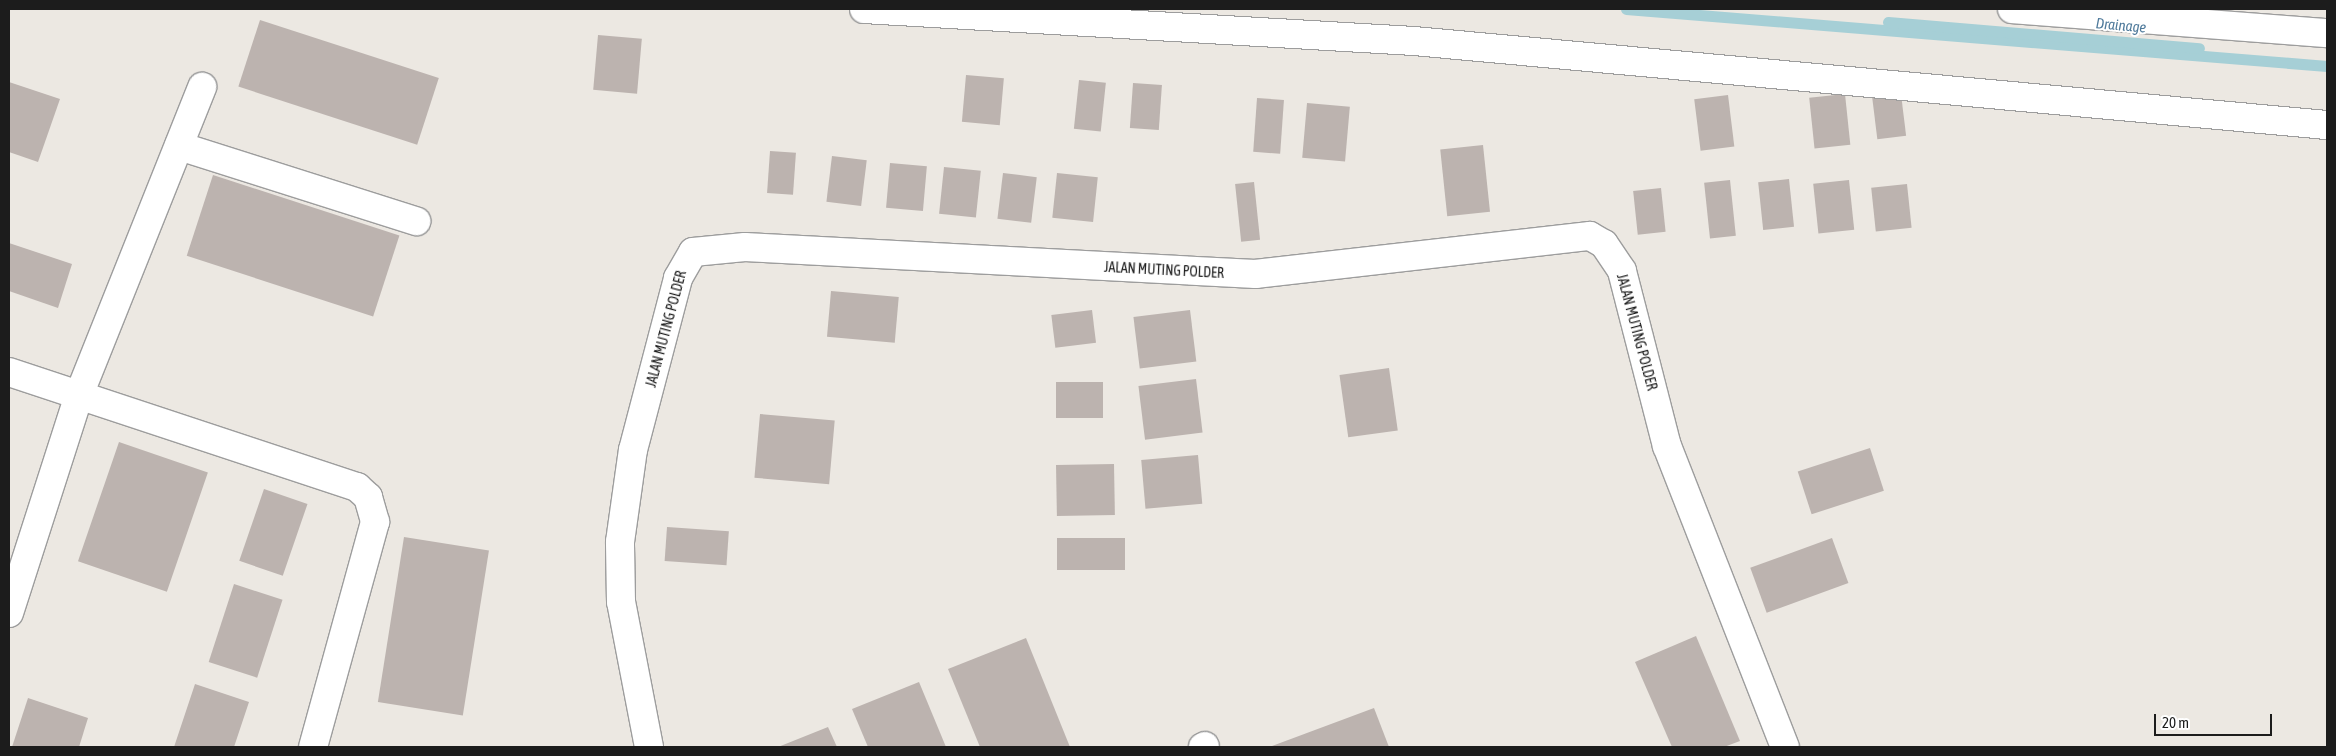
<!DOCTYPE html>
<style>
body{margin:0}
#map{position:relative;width:2336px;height:756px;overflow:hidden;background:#ece8e2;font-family:"Asap Condensed",sans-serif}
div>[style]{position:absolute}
.stream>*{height:11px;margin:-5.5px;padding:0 5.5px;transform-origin:5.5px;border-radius:5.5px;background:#a6cfd6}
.building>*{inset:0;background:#bcb3af;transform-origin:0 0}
.roads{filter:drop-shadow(1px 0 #9d9d9d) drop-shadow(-1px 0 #9d9d9d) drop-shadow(0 1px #9d9d9d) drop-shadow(0 -1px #9d9d9d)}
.minor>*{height:28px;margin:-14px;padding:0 14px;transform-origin:14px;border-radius:14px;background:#fff}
span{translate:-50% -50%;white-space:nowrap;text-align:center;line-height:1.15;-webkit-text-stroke:4px #fff;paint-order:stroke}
.street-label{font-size:14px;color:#1c1c1c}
.water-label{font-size:15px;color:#4f7a9b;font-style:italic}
.frame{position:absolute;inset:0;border:10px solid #1c1c1c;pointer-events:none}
.scale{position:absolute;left:2154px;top:714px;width:118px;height:22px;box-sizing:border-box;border:2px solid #1c1c1c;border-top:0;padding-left:6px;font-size:15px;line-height:18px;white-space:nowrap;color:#1c1c1c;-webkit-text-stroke:4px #fff;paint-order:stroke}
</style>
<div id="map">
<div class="stream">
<i style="left:1626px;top:9px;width:703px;rotate:4.65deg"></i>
<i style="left:1888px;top:22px;width:312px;rotate:4.8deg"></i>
</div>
<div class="building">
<i style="left:260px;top:20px;width:188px;height:70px;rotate:18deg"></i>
<i style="left:598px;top:35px;width:44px;height:55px;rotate:5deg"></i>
<i style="left:966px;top:75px;width:38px;height:47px;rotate:5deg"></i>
<i style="left:1079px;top:80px;width:27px;height:49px;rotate:6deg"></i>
<i style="clip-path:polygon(9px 82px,60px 99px,38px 162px,9px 152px)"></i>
<i style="left:1133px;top:83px;width:29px;height:45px;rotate:4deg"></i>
<i style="left:1845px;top:94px;width:51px;height:36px;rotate:84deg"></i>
<i style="left:1901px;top:94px;width:42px;height:29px;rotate:83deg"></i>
<i style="left:1728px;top:95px;width:52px;height:34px;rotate:83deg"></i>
<i style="left:1257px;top:98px;width:27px;height:54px;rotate:4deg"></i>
<i style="left:1307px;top:103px;width:43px;height:55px;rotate:5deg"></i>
<i style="left:1483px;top:145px;width:67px;height:43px;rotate:84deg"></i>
<i style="left:770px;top:151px;width:26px;height:42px;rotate:4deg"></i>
<i style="left:832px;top:156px;width:35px;height:46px;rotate:7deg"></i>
<i style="left:890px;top:163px;width:37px;height:45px;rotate:5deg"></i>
<i style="left:944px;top:167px;width:37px;height:47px;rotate:6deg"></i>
<i style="left:1003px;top:173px;width:34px;height:46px;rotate:7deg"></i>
<i style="left:1057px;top:173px;width:41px;height:45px;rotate:6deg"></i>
<i style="left:213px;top:175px;width:196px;height:85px;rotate:18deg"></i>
<i style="left:1789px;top:179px;width:48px;height:31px;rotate:84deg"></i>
<i style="left:1730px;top:180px;width:56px;height:26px;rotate:84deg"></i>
<i style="left:1849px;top:180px;width:50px;height:36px;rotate:84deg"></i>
<i style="left:1254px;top:182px;width:58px;height:19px;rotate:84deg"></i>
<i style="left:1907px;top:184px;width:44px;height:36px;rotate:84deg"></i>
<i style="left:1661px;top:188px;width:44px;height:28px;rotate:84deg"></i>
<i style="clip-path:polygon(9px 243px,72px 264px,58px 308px,9px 291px)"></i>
<i style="left:831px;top:291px;width:68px;height:46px;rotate:5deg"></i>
<i style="left:1092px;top:310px;width:33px;height:41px;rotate:83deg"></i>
<i style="left:1190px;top:310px;width:52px;height:57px;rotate:83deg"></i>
<i style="left:1389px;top:368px;width:63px;height:50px;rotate:82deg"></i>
<i style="left:1196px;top:379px;width:54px;height:58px;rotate:83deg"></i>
<i style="left:1056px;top:382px;width:47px;height:36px"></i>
<i style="left:760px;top:414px;width:75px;height:64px;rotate:5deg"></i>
<i style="left:119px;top:442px;width:94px;height:126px;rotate:19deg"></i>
<i style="left:1870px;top:448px;width:45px;height:76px;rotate:72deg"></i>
<i style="left:1198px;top:455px;width:49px;height:57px;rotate:85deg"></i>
<i style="left:1114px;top:464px;width:51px;height:58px;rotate:89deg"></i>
<i style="left:264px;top:489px;width:46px;height:76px;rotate:19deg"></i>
<i style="left:667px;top:527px;width:62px;height:34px;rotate:4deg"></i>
<i style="left:404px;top:537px;width:86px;height:167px;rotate:9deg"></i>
<i style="left:1057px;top:538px;width:68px;height:32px"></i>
<i style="left:1832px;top:538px;width:48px;height:87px;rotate:70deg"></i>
<i style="left:234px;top:584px;width:51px;height:82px;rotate:18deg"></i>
<i style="clip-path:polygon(1696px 636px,1740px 741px,1724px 747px,1672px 747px,1635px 662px)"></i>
<i style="clip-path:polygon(1026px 638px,1070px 747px,980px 747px,948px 669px)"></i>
<i style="clip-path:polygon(919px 682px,946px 747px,868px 747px,852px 709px)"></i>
<i style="clip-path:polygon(195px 684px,249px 702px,234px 747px,174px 747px)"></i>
<i style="clip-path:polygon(28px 698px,88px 718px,79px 747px,12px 747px)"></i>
<i style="clip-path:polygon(1374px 708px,1389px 747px,1269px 747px)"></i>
<i style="clip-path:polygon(828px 727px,837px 747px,778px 747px)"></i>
</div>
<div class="roads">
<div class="minor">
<i style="left:864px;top:9px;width:551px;rotate:3.33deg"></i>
<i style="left:1414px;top:41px;width:917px;rotate:5.26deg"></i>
<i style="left:2012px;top:9px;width:316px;rotate:4.4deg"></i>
<i style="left:179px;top:146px;width:249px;rotate:17.6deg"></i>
<i style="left:9px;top:372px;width:367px;rotate:18.3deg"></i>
<i style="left:357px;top:487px;width:15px;rotate:42deg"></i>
<i style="left:368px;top:497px;width:26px;rotate:74deg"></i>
<i style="left:375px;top:522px;width:233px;rotate:105.4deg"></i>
<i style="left:9px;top:613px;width:229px;rotate:-72.2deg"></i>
<i style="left:79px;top:395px;width:332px;rotate:-68.2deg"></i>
<i style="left:649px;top:747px;width:148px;rotate:-100.9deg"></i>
<i style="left:621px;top:602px;width:60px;rotate:-91deg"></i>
<i style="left:620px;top:542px;width:93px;rotate:-82deg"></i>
<i style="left:633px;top:450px;width:178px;rotate:-75.3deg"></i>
<i style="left:678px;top:278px;width:30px;rotate:-60deg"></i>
<i style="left:693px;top:252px;width:52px;rotate:-5.5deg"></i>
<i style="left:745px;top:247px;width:511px;rotate:3.03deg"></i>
<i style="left:1255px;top:274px;width:337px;rotate:-6.5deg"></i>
<i style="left:1590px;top:236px;width:16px;rotate:30deg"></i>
<i style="left:1604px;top:244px;width:32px;rotate:56deg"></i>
<i style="left:1622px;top:271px;width:181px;rotate:75.6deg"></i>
<i style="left:1667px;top:446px;width:323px;rotate:68.6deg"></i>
<i style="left:1203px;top:747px;width:2px;rotate:-27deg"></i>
</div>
</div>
<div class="street-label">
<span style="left:1164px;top:270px;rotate:3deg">JALAN MUTING POLDER</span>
<span style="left:666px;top:329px;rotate:-75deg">JALAN MUTING POLDER</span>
<span style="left:1637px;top:332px;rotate:75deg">JALAN MUTING POLDER</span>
</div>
<div class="water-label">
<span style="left:2121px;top:25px;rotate:5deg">Drainage</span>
</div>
<div class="frame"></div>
<div class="scale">20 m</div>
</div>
